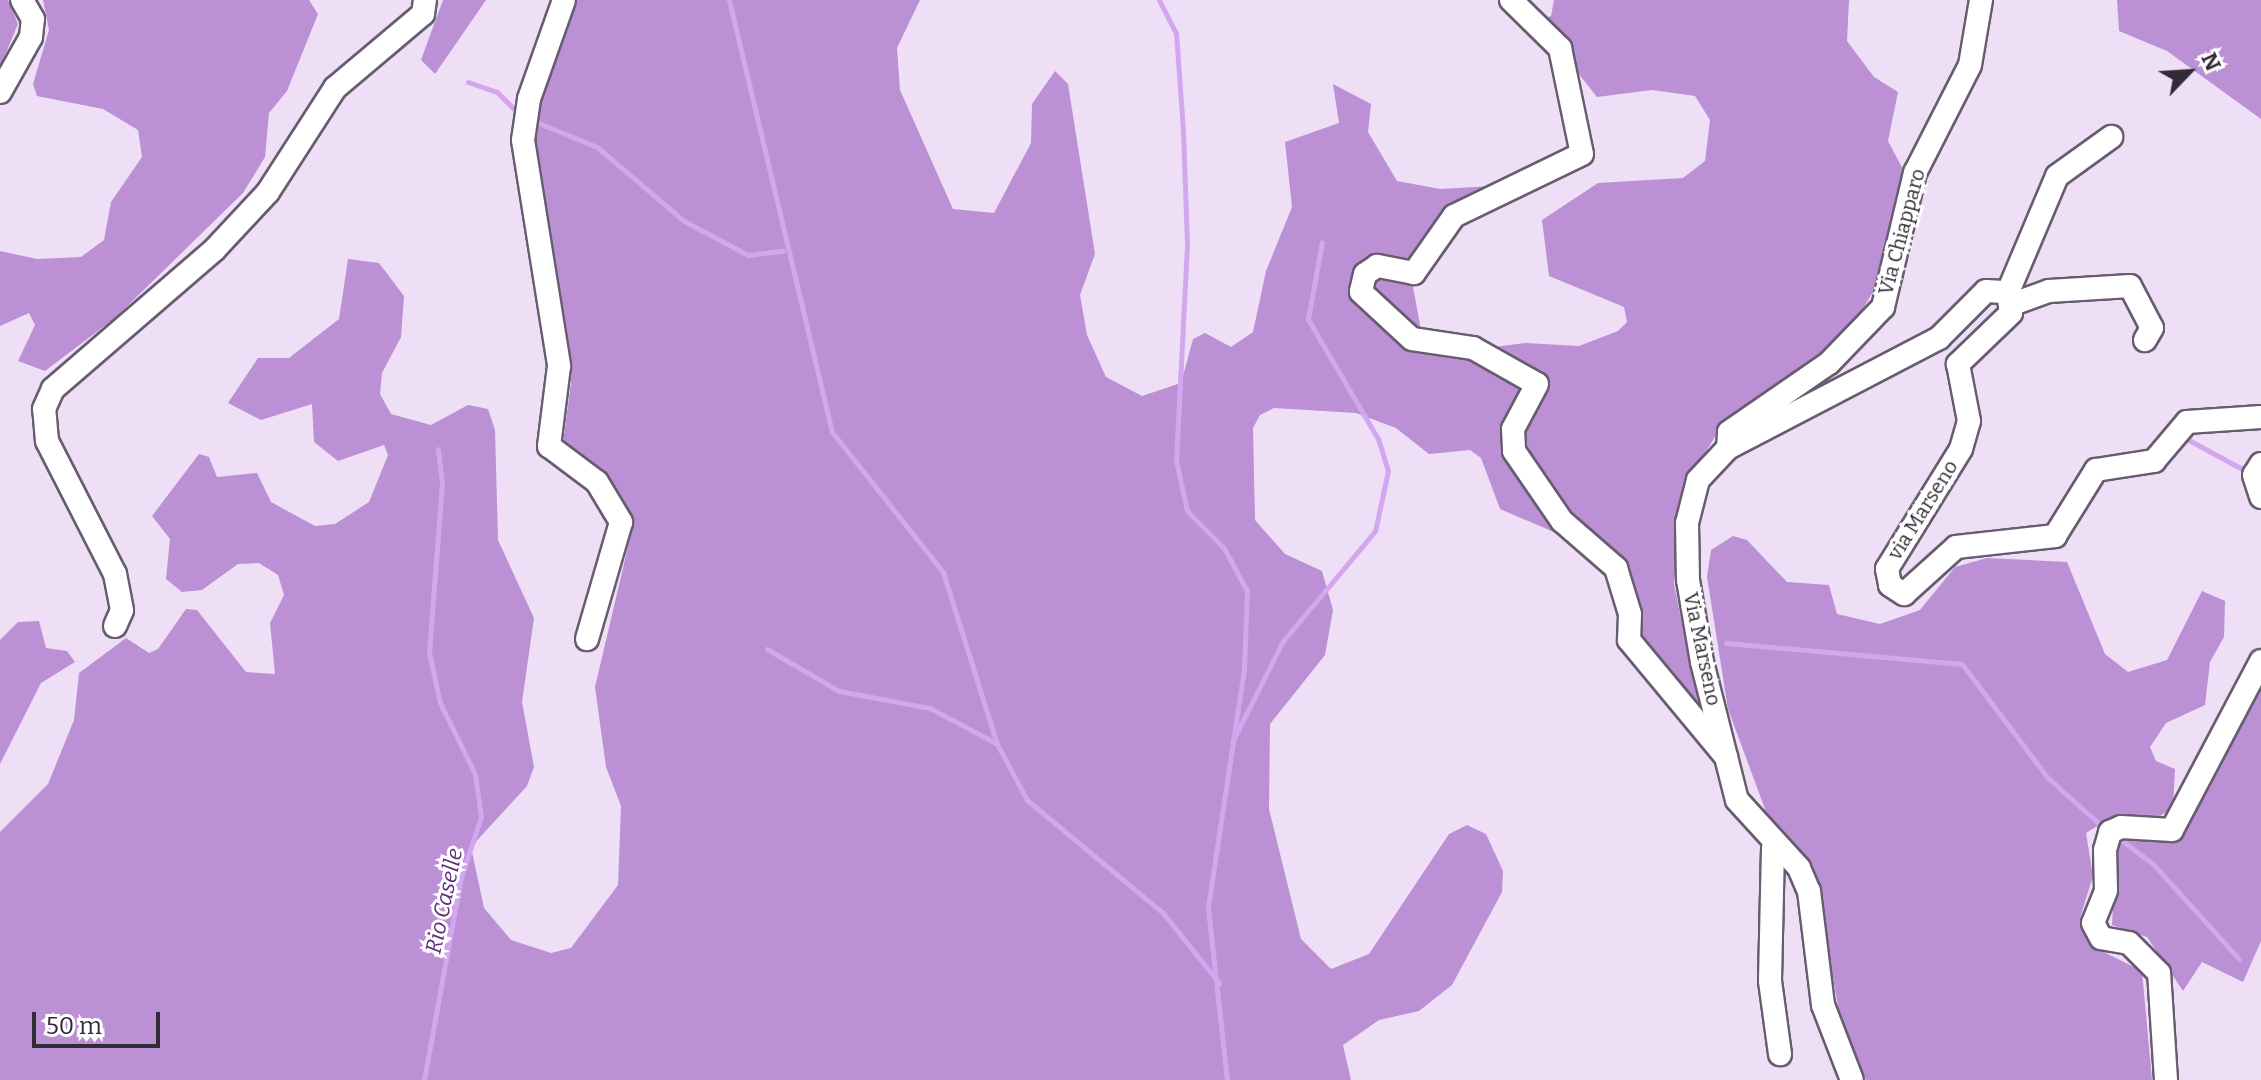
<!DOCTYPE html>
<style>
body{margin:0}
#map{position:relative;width:2261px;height:1080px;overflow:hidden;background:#eedff7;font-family:Bitter,serif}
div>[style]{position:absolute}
.forest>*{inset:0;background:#bb90d5}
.stream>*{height:5px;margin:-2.5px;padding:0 2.5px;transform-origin:2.5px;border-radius:2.5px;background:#d3a7ee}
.roads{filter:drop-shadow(2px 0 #685c70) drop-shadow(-2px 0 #685c70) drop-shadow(0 2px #685c70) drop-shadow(0 -2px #685c70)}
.minor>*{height:22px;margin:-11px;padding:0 11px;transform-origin:11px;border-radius:11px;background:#fff}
span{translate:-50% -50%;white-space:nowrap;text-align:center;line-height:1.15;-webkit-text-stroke:6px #fff;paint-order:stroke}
.street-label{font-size:20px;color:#302b34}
.water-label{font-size:22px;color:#5e2779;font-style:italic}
.north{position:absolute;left:2149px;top:32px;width:80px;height:80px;-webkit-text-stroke:6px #fff;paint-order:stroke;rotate:65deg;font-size:22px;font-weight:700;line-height:32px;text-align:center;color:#302b34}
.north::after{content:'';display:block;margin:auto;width:28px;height:36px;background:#302b34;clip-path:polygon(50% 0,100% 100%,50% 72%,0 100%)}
.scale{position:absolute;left:32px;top:1012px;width:128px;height:36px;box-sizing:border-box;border:4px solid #302b34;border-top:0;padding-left:10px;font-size:24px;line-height:28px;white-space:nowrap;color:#302b34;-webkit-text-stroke:6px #fff;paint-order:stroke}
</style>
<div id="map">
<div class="forest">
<i style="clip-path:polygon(0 0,8px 0,18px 24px,0 67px)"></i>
<i style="clip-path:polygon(43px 0,309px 0,318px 14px,287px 91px,269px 113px,265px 157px,243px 193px,115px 318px,45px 371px,18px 361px,35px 325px,29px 313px,0 326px,0 251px,37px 259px,81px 257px,104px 240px,111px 202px,142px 157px,138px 130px,103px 109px,37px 96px,33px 84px,49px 30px)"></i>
<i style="clip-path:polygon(443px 0,486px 0,435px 74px,421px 60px)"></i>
<i style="clip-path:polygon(571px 0,920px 0,897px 48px,900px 90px,953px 209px,994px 213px,1031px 143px,1032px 104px,1055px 71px,1068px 84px,1095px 254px,1080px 295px,1087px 335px,1106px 377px,1142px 396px,1181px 383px,1193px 339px,1205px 333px,1231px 347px,1253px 332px,1266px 271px,1292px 207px,1285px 142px,1339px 123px,1333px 84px,1371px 104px,1368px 132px,1397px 181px,1440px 189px,1493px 186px,1409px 265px,1421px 330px,1455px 352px,1525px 343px,1579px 346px,1618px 331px,1627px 322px,1624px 307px,1549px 276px,1542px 220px,1598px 183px,1683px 178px,1705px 161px,1710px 120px,1695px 96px,1652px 90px,1597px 97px,1537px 21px,1551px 16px,1554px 0,1849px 0,1847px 41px,1874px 77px,1898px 92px,1888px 141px,1905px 173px,1879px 282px,1847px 335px,1773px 396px,1722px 425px,1684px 488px,1674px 584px,1701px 715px,1622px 619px,1615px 578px,1570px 539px,1500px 509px,1481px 458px,1470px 450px,1429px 454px,1396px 428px,1356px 413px,1274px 408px,1260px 415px,1253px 428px,1255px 520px,1285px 554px,1322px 571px,1333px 610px,1325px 655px,1270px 724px,1269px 809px,1301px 939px,1331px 969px,1369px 954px,1449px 834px,1467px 825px,1486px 834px,1503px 871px,1502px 892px,1452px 985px,1419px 1011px,1379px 1020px,1343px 1045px,1351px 1080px,0 1080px,0 832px,48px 784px,74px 720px,79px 673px,126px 638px,149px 653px,158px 649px,186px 609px,197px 610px,246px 672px,275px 674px,270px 623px,284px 595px,278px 575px,259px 563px,238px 564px,202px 590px,182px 592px,166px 579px,170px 539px,152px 516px,199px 454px,209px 457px,217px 477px,257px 473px,271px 502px,315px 526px,335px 524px,369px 502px,388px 455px,384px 445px,338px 461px,314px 442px,312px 404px,261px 420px,228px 403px,258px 358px,289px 358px,339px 319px,348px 259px,379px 263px,404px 296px,401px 337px,382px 373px,380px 394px,391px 414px,431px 425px,468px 405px,488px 409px,495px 430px,498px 540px,534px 618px,522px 702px,534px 767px,527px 786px,471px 847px,484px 908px,511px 940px,551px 953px,571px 948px,618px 885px,621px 806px,606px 767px,595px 687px,631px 534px,610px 481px,563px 443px,571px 383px,533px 132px)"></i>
<i style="clip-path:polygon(2117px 0,2261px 0,2261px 119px,2167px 51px,2119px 31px)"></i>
<i style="clip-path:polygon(1733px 536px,1747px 540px,1787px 582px,1829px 585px,1837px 614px,1880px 624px,1920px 610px,1955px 567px,1987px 558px,2067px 562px,2105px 654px,2128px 672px,2167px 660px,2202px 591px,2225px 601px,2224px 637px,2210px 662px,2205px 705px,2166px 723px,2150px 747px,2156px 761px,2175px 769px,2173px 808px,2152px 821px,2110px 818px,2086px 833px,2093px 876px,2080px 918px,2092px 946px,2142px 971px,2152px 1080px,1866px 1080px,1842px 1030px,1815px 873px,1769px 820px,1728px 709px,1707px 577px,1711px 550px)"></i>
<i style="clip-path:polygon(39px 621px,46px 648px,67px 651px,75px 662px,41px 683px,0 764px,0 640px,18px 622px)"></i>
<i style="clip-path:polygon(2261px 687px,2261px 941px,2243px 982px,2202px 962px,2183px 991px,2147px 937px,2112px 925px,2116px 839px,2120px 833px,2177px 840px)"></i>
</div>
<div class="stream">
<i style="left:729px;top:0;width:444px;rotate:76.6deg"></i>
<i style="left:832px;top:432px;width:179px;rotate:51.6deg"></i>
<i style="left:943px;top:572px;width:180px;rotate:72.6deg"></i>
<i style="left:997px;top:744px;width:64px;rotate:61.8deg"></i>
<i style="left:1027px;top:800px;width:177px;rotate:39.7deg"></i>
<i style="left:1163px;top:913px;width:90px;rotate:51.3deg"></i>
<i style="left:1159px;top:0;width:37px;rotate:63deg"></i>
<i style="left:1176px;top:33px;width:97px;rotate:85.9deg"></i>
<i style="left:1183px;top:130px;width:115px;rotate:88deg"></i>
<i style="left:1187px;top:245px;width:215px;rotate:92.9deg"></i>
<i style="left:1176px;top:460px;width:52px;rotate:77.8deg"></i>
<i style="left:1187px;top:511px;width:52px;rotate:45deg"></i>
<i style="left:1224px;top:548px;width:49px;rotate:61.9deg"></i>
<i style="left:1247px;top:591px;width:78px;rotate:92.2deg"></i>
<i style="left:1244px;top:669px;width:242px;rotate:98.6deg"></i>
<i style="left:1208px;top:908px;width:173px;rotate:83.7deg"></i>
<i style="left:468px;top:82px;width:31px;rotate:19deg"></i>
<i style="left:497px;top:92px;width:35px;rotate:45deg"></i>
<i style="left:531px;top:120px;width:71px;rotate:22.2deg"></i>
<i style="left:597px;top:147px;width:114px;rotate:40.4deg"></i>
<i style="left:684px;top:221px;width:72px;rotate:28deg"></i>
<i style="left:748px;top:255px;width:35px;rotate:-7deg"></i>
<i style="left:2185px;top:438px;width:72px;rotate:28.4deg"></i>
<i style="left:1726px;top:643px;width:237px;rotate:5.1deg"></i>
<i style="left:1962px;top:664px;width:143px;rotate:53deg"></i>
<i style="left:2048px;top:778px;width:75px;rotate:41.8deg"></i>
<i style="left:767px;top:649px;width:83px;rotate:30.3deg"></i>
<i style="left:839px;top:691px;width:93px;rotate:10.6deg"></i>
<i style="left:930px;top:708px;width:76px;rotate:28.2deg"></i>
<i style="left:1233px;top:740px;width:111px;rotate:-63.2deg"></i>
<i style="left:1283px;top:641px;width:143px;rotate:-50.1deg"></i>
<i style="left:1375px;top:531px;width:61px;rotate:-77.8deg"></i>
<i style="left:1388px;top:471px;width:34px;rotate:-107deg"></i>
<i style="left:1378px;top:439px;width:139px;rotate:-120.3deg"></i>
<i style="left:1308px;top:319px;width:78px;rotate:-79.7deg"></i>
<i style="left:2116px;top:836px;width:46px;rotate:37.1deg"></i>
<i style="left:2153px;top:864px;width:128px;rotate:47.8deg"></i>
<i style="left:424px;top:1080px;width:206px;rotate:-79.7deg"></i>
<i style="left:461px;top:877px;width:63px;rotate:-71.6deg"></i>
<i style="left:481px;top:817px;width:43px;rotate:-97.9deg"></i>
<i style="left:475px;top:774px;width:79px;rotate:-116.2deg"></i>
<i style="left:440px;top:703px;width:52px;rotate:-102.2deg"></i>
<i style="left:429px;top:652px;width:169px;rotate:-85.6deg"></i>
<i style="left:442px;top:483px;width:34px;rotate:-97deg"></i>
</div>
<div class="roads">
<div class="minor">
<i style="left:564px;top:0;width:105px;rotate:109.5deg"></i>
<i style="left:529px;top:99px;width:41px;rotate:98.3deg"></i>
<i style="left:523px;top:140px;width:229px;rotate:80.9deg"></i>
<i style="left:559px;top:366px;width:81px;rotate:97.1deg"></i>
<i style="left:549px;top:446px;width:60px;rotate:36.9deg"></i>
<i style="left:597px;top:482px;width:47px;rotate:59deg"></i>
<i style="left:621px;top:522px;width:122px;rotate:106.2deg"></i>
<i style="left:1511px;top:0;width:69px;rotate:44.4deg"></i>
<i style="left:1560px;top:48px;width:108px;rotate:78.3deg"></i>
<i style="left:1582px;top:154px;width:142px;rotate:154.2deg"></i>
<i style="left:1454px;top:216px;width:70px;rotate:125.1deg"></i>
<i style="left:1414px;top:273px;width:38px;rotate:-169deg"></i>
<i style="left:1377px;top:266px;width:14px;rotate:146deg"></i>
<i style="left:1365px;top:274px;width:18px;rotate:103deg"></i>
<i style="left:1361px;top:292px;width:69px;rotate:42.7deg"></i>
<i style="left:1412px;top:339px;width:62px;rotate:8.4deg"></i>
<i style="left:1473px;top:348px;width:73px;rotate:29.4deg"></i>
<i style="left:1537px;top:384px;width:51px;rotate:118.1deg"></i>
<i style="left:1513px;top:429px;width:22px;rotate:87deg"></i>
<i style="left:1514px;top:451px;width:85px;rotate:55.6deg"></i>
<i style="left:1562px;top:521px;width:72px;rotate:41deg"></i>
<i style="left:1616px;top:568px;width:48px;rotate:73.1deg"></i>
<i style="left:1630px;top:614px;width:26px;rotate:92deg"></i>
<i style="left:1629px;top:640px;width:152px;rotate:50.3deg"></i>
<i style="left:0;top:92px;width:63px;rotate:-60.6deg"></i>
<i style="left:31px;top:37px;width:18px;rotate:-84deg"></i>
<i style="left:33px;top:19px;width:22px;rotate:-120deg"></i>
<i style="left:2008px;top:292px;width:126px;rotate:-67.1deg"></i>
<i style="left:2057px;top:176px;width:67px;rotate:-35.8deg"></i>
<i style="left:2013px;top:304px;width:38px;rotate:-20deg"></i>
<i style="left:2049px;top:291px;width:81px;rotate:-3.5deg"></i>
<i style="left:2130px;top:286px;width:47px;rotate:62.4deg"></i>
<i style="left:2152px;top:328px;width:14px;rotate:120deg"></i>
<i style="left:1728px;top:448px;width:238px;rotate:-27.5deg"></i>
<i style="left:1939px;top:338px;width:66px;rotate:-45deg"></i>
<i style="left:1986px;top:291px;width:22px;rotate:3deg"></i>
<i style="left:2008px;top:292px;width:21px;rotate:82deg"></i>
<i style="left:2011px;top:313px;width:74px;rotate:136.1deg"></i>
<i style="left:1958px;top:364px;width:58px;rotate:79.1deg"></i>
<i style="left:1969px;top:421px;width:29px;rotate:106deg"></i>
<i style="left:1961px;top:449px;width:141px;rotate:121.7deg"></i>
<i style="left:1887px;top:569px;width:16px;rotate:79deg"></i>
<i style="left:1890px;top:585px;width:17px;rotate:33deg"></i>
<i style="left:1904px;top:594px;width:70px;rotate:-42.1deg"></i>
<i style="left:1956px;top:547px;width:100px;rotate:-6.3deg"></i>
<i style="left:2055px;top:536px;width:78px;rotate:-58.2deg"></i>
<i style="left:2096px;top:470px;width:59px;rotate:-8.8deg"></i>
<i style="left:2154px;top:461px;width:51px;rotate:-49.8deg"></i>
<i style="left:2187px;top:422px;width:74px;rotate:-3.9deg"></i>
<i style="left:1728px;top:448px;width:44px;rotate:133.2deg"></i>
<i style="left:1698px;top:480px;width:44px;rotate:104.3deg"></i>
<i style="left:1687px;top:523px;width:57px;rotate:89deg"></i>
<i style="left:1688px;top:580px;width:83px;rotate:80.3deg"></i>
<i style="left:1702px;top:662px;width:142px;rotate:75.8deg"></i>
<i style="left:1737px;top:800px;width:92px;rotate:47.6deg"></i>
<i style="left:1799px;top:868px;width:25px;rotate:67deg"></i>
<i style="left:1809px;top:891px;width:115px;rotate:83deg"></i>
<i style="left:1823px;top:1005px;width:80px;rotate:68.9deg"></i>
<i style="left:1728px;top:448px;width:16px;rotate:-86deg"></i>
<i style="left:1729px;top:432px;width:121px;rotate:-34.6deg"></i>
<i style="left:1829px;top:363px;width:78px;rotate:-46deg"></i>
<i style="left:1883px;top:307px;width:138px;rotate:-76.6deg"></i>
<i style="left:1915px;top:173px;width:121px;rotate:-63deg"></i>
<i style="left:1970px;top:65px;width:66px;rotate:-80.4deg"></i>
<i style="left:2261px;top:464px;width:13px;rotate:122deg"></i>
<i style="left:2254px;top:475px;width:23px;rotate:72deg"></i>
<i style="left:115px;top:626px;width:17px;rotate:-66deg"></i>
<i style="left:122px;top:610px;width:37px;rotate:-101deg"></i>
<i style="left:115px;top:574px;width:149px;rotate:-117.1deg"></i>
<i style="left:47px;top:441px;width:32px;rotate:-95deg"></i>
<i style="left:44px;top:409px;width:22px;rotate:-66deg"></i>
<i style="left:53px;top:389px;width:213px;rotate:-40.8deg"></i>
<i style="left:214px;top:250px;width:79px;rotate:-47deg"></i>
<i style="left:268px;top:192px;width:124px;rotate:-57.2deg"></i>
<i style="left:335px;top:88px;width:115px;rotate:-40.1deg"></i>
<i style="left:423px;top:14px;width:14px;rotate:-82deg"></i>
<i style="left:1773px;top:848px;width:133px;rotate:91.3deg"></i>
<i style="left:1770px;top:981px;width:74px;rotate:82.2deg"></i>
<i style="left:2166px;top:1080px;width:107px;rotate:-93.7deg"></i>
<i style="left:2159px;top:973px;width:42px;rotate:-135deg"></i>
<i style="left:2129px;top:943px;width:28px;rotate:-170deg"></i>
<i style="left:2101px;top:938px;width:17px;rotate:-118deg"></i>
<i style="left:2093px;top:923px;width:35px;rotate:-68deg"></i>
<i style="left:2106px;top:890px;width:40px;rotate:-91.4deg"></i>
<i style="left:2105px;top:850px;width:19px;rotate:-74deg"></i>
<i style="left:2110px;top:832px;width:12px;rotate:-24deg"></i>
<i style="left:2121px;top:827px;width:51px;rotate:3.4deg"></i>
<i style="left:2172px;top:830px;width:191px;rotate:-62.2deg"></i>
</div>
</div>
<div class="street-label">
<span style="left:1902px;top:232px;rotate:-75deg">Via Chiapparo</span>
<span style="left:1923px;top:510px;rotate:-58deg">via Marseno</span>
<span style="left:1702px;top:649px;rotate:78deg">Via Marseno</span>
</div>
<div class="water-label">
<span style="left:444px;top:901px;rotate:-78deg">Rio Caselle</span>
</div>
<div class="north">N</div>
<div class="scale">50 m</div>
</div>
